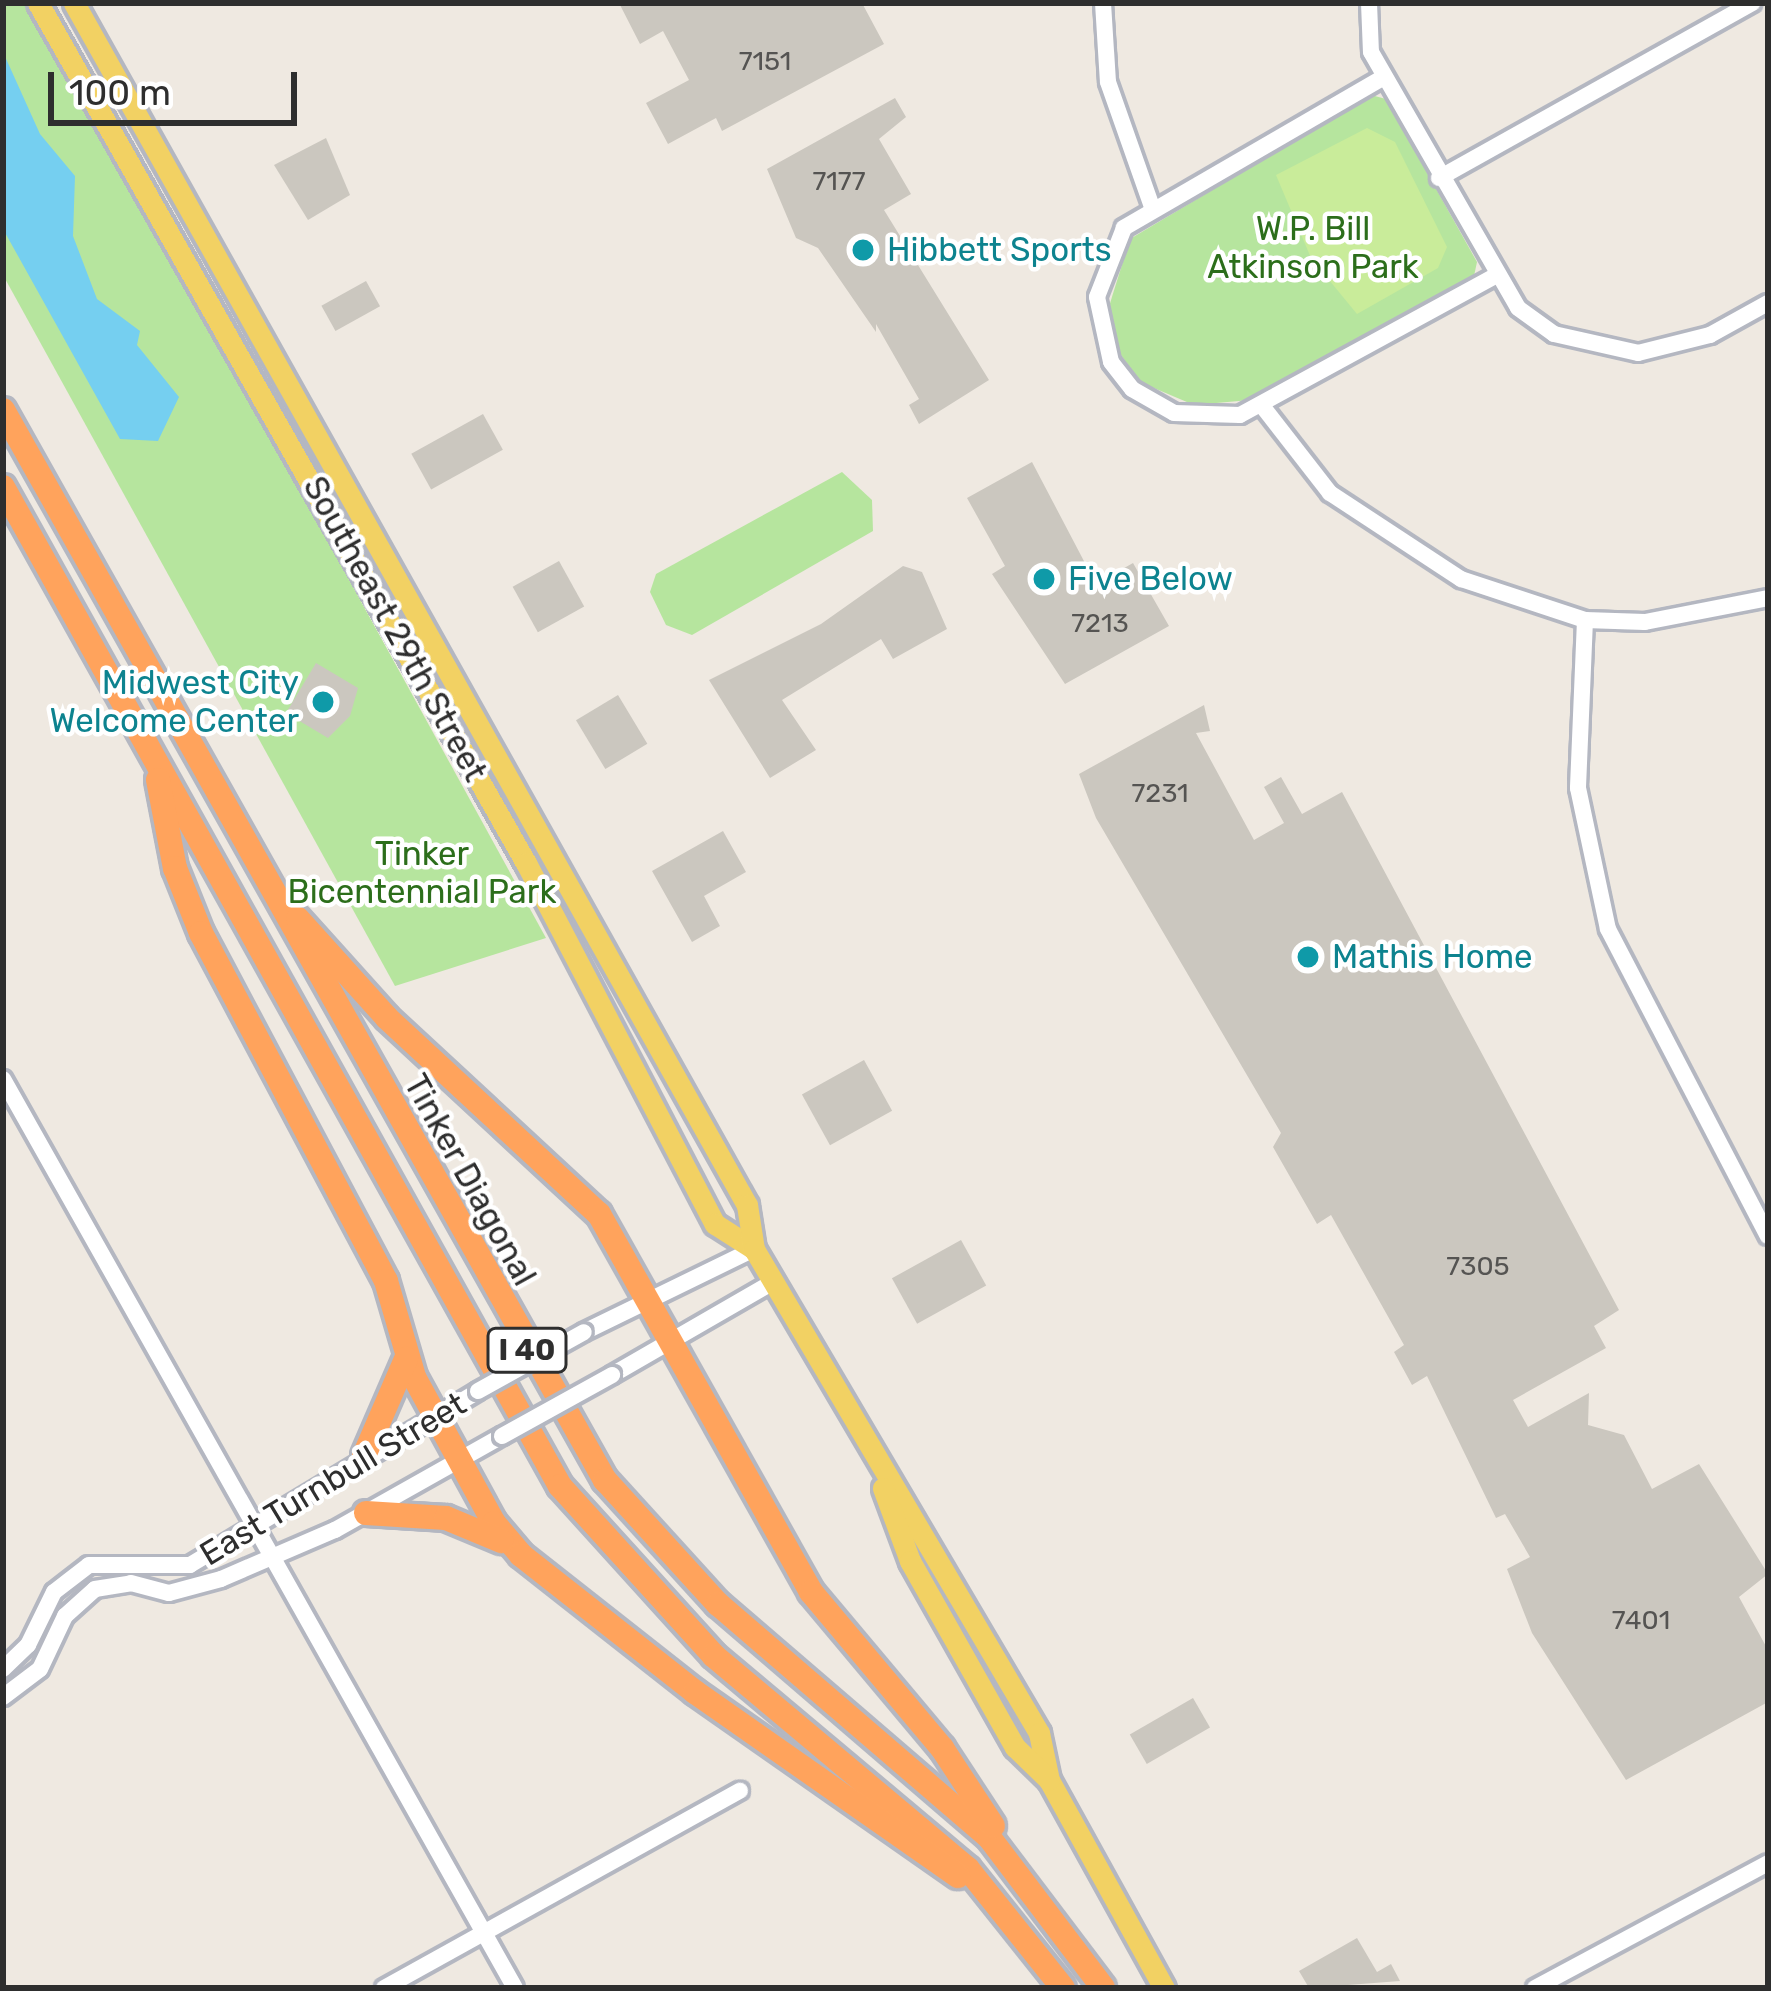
<!DOCTYPE html>
<style>
body{margin:0}
#map{position:relative;width:1771px;height:1991px;overflow:hidden;background:#efe9e1;font-family:Rubik,sans-serif}
div>[style]{position:absolute}
.green>*{inset:0;background:#b6e59e}
.pitch>*{inset:0;background:#c9ec9a}
.water>*{inset:0;background:#75cff0}
.building>*{inset:0;background:#cbc7bf;transform-origin:0 0}
.roads{filter:drop-shadow(3px 0 #b4b7c1) drop-shadow(-3px 0 #b4b7c1) drop-shadow(0 3px #b4b7c1) drop-shadow(0 -3px #b4b7c1)}
.minor>*{height:16px;margin:-8px;padding:0 8px;transform-origin:8px;border-radius:8px;background:#fff}
.major>*{height:21px;margin:-10.5px;padding:0 10.5px;transform-origin:10.5px;border-radius:10.5px;background:#f2d163}
.highway>*{height:24px;margin:-12px;padding:0 12px;transform-origin:12px;border-radius:12px;background:#ffa35c}
.bridges{filter:drop-shadow(3px 0 #b4b7c1) drop-shadow(-3px 0 #b4b7c1) drop-shadow(0 3px #b4b7c1) drop-shadow(0 -3px #b4b7c1)}
.minor-bridge>*{height:16px;margin:-8px;padding:0 8px;transform-origin:8px;border-radius:8px;background:#fff}
.dots>*{width:33px;height:33px;translate:-50% -50%;box-sizing:border-box;border:6px solid #fff;border-radius:50%}
span{translate:-50% -50%;white-space:nowrap;text-align:center;line-height:1.15;-webkit-text-stroke:9px #fff;paint-order:stroke}
.number-label{font-size:27px;color:#555452}
.number-label span{-webkit-text-stroke-width:0}
.shield-label span{padding:3px 9px;background:#fff;border:3px solid;border-radius:9px;-webkit-text-stroke-width:0}
.shield-label{font-size:30px;color:#2e2e2e;font-weight:700}
.park-label{font-size:33px;color:#2c6e1b}
.culture-label{font-size:33px;color:#0d838f}
.left{translate:0 -50%;text-align:left}
.right{translate:-100% -50%;text-align:right}
.street-label{font-size:33px;color:#2e2e2e}
.frame{position:absolute;inset:0;border:6px solid #2e2e2e;pointer-events:none}
.scale{position:absolute;left:48px;top:72px;width:249px;height:54px;box-sizing:border-box;border:6px solid #2e2e2e;border-top:0;padding-left:15px;font-size:36px;line-height:42px;white-space:nowrap;color:#2e2e2e;-webkit-text-stroke:9px #fff;paint-order:stroke}
</style>
<div id="map">
<div class="green">
<i style="clip-path:polygon(3px 3px,32px 3px,546px 938px,395px 986px,3px 275px)"></i>
<i style="clip-path:polygon(1371px 95px,1386px 99px,1477px 262px,1474px 276px,1250px 400px,1194px 405px,1142px 383px,1117px 350px,1107px 313px,1130px 239px)"></i>
<i style="clip-path:polygon(842px 472px,872px 500px,873px 531px,692px 635px,666px 625px,650px 592px,656px 574px)"></i>
</div>
<div class="pitch">
<i style="clip-path:polygon(1367px 128px,1395px 142px,1447px 247px,1438px 268px,1357px 314px,1311px 258px,1276px 175px)"></i>
</div>
<div class="water">
<i style="clip-path:polygon(3px 52px,40px 134px,75px 176px,73px 236px,97px 299px,140px 331px,137px 345px,179px 397px,158px 441px,120px 439px,3px 229px)"></i>
</div>
<div class="building">
<i style="clip-path:polygon(619px 3px,862px 3px,884px 44px,722px 131px,716px 118px,668px 144px,646px 103px,689px 80px,663px 31px,640px 44px)"></i>
<i style="clip-path:polygon(895px 98px,906px 117px,879px 139px,911px 194px,884px 210px,989px 380px,919px 424px,909px 405px,919px 399px,876px 324px,876px 332px,818px 248px,796px 238px,767px 169px)"></i>
<i style="clip-path:polygon(326px 138px,350px 195px,308px 220px,274px 165px)"></i>
<i style="left:366px;top:281px;width:29px;height:51px;rotate:61deg"></i>
<i style="left:483px;top:414px;width:41px;height:82px;rotate:61deg"></i>
<i style="clip-path:polygon(1032px 462px,1096px 584px,1133px 563px,1169px 626px,1065px 684px,992px 574px,1005px 566px,967px 498px)"></i>
<i style="left:559px;top:561px;width:52px;height:53px;rotate:61deg"></i>
<i style="clip-path:polygon(903px 566px,922px 572px,947px 629px,893px 659px,881px 639px,782px 700px,816px 750px,770px 778px,709px 680px,821px 624px)"></i>
<i style="clip-path:polygon(316px 663px,358px 688px,350px 716px,328px 738px,286px 713px)"></i>
<i style="left:618px;top:695px;width:57px;height:49px;rotate:59deg"></i>
<i style="clip-path:polygon(1204px 705px,1210px 731px,1196px 733px,1254px 840px,1284px 823px,1264px 787px,1281px 777px,1302px 814px,1342px 792px,1619px 1310px,1594px 1326px,1606px 1348px,1513px 1400px,1528px 1427px,1589px 1393px,1588px 1425px,1624px 1435px,1652px 1489px,1699px 1464px,1768px 1574px,1739px 1597px,1768px 1650px,1768px 1702px,1626px 1780px,1532px 1633px,1507px 1569px,1530px 1557px,1505px 1514px,1496px 1518px,1427px 1376px,1412px 1385px,1394px 1352px,1404px 1345px,1331px 1215px,1317px 1224px,1273px 1147px,1281px 1133px,1096px 818px,1079px 774px)"></i>
<i style="clip-path:polygon(723px 831px,746px 872px,704px 896px,720px 926px,692px 942px,652px 871px)"></i>
<i style="left:864px;top:1060px;width:58px;height:71px;rotate:61deg"></i>
<i style="left:961px;top:1240px;width:52px;height:79px;rotate:61deg"></i>
<i style="left:1193px;top:1698px;width:34px;height:73px;rotate:60deg"></i>
<i style="clip-path:polygon(1357px 1938px,1377px 1972px,1391px 1964px,1400px 1981px,1309px 1988px,1299px 1971px)"></i>
</div>
<div class="roads">
<div class="minor">
<i style="left:1103px;top:3px;width:79px;rotate:86.4deg"></i>
<i style="left:1108px;top:82px;width:133px;rotate:70.6deg"></i>
<i style="left:1369px;top:3px;width:49px;rotate:87.7deg"></i>
<i style="left:1371px;top:52px;width:295px;rotate:60.1deg"></i>
<i style="left:1518px;top:308px;width:44px;rotate:35.8deg"></i>
<i style="left:1554px;top:334px;width:86px;rotate:12.7deg"></i>
<i style="left:1638px;top:353px;width:74px;rotate:-14deg"></i>
<i style="left:1710px;top:335px;width:66px;rotate:-28.9deg"></i>
<i style="left:1384px;top:77px;width:301px;rotate:149.9deg"></i>
<i style="left:1124px;top:228px;width:74px;rotate:111.4deg"></i>
<i style="left:1097px;top:297px;width:66px;rotate:77.8deg"></i>
<i style="left:1111px;top:362px;width:34px;rotate:52deg"></i>
<i style="left:1132px;top:389px;width:48px;rotate:29.7deg"></i>
<i style="left:1174px;top:413px;width:66px;rotate:1.7deg"></i>
<i style="left:1240px;top:415px;width:290px;rotate:-28.6deg"></i>
<i style="left:1439px;top:178px;width:359px;rotate:-29.2deg"></i>
<i style="left:1263px;top:407px;width:109px;rotate:52.1deg"></i>
<i style="left:1330px;top:493px;width:157px;rotate:33.3deg"></i>
<i style="left:1461px;top:579px;width:131px;rotate:18.3deg"></i>
<i style="left:1585px;top:620px;width:60px;rotate:1.9deg"></i>
<i style="left:1645px;top:622px;width:125px;rotate:-11deg"></i>
<i style="left:1585px;top:620px;width:168px;rotate:92.4deg"></i>
<i style="left:1578px;top:788px;width:144px;rotate:78deg"></i>
<i style="left:1608px;top:929px;width:346px;rotate:62.5deg"></i>
<i style="left:3px;top:1079px;width:1043px;rotate:60.61deg"></i>
<i style="left:584px;top:1332px;width:189px;rotate:-26deg"></i>
<i style="left:612px;top:1375px;width:186px;rotate:-30deg"></i>
<i style="left:3px;top:1669px;width:35px;rotate:-44deg"></i>
<i style="left:28px;top:1645px;width:59px;rotate:-63.9deg"></i>
<i style="left:54px;top:1592px;width:44px;rotate:-37.6deg"></i>
<i style="left:89px;top:1565px;width:101px"></i>
<i style="left:190px;top:1565px;width:336px;rotate:-31.1deg"></i>
<i style="left:3px;top:1697px;width:46px;rotate:-37.1deg"></i>
<i style="left:40px;top:1669px;width:59px;rotate:-64.7deg"></i>
<i style="left:65px;top:1616px;width:40px;rotate:-42deg"></i>
<i style="left:95px;top:1589px;width:36px;rotate:-9deg"></i>
<i style="left:131px;top:1583px;width:39px;rotate:15deg"></i>
<i style="left:169px;top:1593px;width:54px;rotate:-15.1deg"></i>
<i style="left:221px;top:1579px;width:124px;rotate:-23.3deg"></i>
<i style="left:335px;top:1530px;width:192px;rotate:-29.4deg"></i>
<i style="left:384px;top:1988px;width:407px;rotate:-29deg"></i>
<i style="left:1535px;top:1988px;width:264px;rotate:-28.2deg"></i>
</div>
<div class="major">
<i style="left:38px;top:3px;width:989px;rotate:60.43deg"></i>
<i style="left:526px;top:863px;width:407px;rotate:62.4deg"></i>
<i style="left:715px;top:1224px;width:46px;rotate:32.7deg"></i>
<i style="left:74px;top:3px;width:1378px;rotate:60.76deg"></i>
<i style="left:747px;top:1205px;width:45px;rotate:81deg"></i>
<i style="left:754px;top:1249px;width:562px;rotate:59.51deg"></i>
<i style="left:1039px;top:1733px;width:48px;rotate:78deg"></i>
<i style="left:1049px;top:1780px;width:238px;rotate:61.1deg"></i>
<i style="left:883px;top:1488px;width:78px;rotate:69.7deg"></i>
<i style="left:910px;top:1561px;width:214px;rotate:60.6deg"></i>
<i style="left:1015px;top:1747px;width:47px;rotate:44.1deg"></i>
</div>
<div class="highway">
<i style="left:3px;top:410px;width:1228px;rotate:60.64deg"></i>
<i style="left:605px;top:1480px;width:168px;rotate:47.7deg"></i>
<i style="left:718px;top:1604px;width:357px;rotate:40.7deg"></i>
<i style="left:989px;top:1837px;width:189px;rotate:52.9deg"></i>
<i style="left:3px;top:487px;width:1144px;rotate:60.86deg"></i>
<i style="left:560px;top:1486px;width:229px;rotate:47.8deg"></i>
<i style="left:714px;top:1656px;width:331px;rotate:40deg"></i>
<i style="left:968px;top:1869px;width:152px;rotate:51.4deg"></i>
<i style="left:158px;top:780px;width:90px;rotate:79.1deg"></i>
<i style="left:175px;top:868px;width:70px;rotate:68.2deg"></i>
<i style="left:201px;top:933px;width:394px;rotate:62deg"></i>
<i style="left:386px;top:1281px;width:100px;rotate:73.7deg"></i>
<i style="left:414px;top:1377px;width:166px;rotate:61.3deg"></i>
<i style="left:494px;top:1523px;width:42px;rotate:49.8deg"></i>
<i style="left:521px;top:1555px;width:221px;rotate:38.2deg"></i>
<i style="left:695px;top:1692px;width:321px;rotate:35deg"></i>
<i style="left:298px;top:919px;width:133px;rotate:48deg"></i>
<i style="left:387px;top:1018px;width:289px;rotate:42.8deg"></i>
<i style="left:599px;top:1214px;width:433px;rotate:60.7deg"></i>
<i style="left:811px;top:1592px;width:204px;rotate:50deg"></i>
<i style="left:942px;top:1748px;width:93px;rotate:56.8deg"></i>
<i style="left:364px;top:1456px;width:106px;rotate:-66.6deg"></i>
<i style="left:366px;top:1513px;width:80px;rotate:3.6deg"></i>
<i style="left:446px;top:1518px;width:60px;rotate:22.7deg"></i>
</div>
</div>
<div class="bridges">
<div class="minor-bridge">
<i style="left:478px;top:1391px;width:121px;rotate:-29.1deg"></i>
<i style="left:502px;top:1436px;width:126px;rotate:-29deg"></i>
</div>
</div>
<div class="dots">
<i style="left:863px;top:250px;background:#0f9aa8"></i>
<i style="left:1044px;top:579px;background:#0f9aa8"></i>
<i style="left:323px;top:702px;background:#0f9aa8"></i>
<i style="left:1308px;top:957px;background:#0f9aa8"></i>
</div>
<div class="number-label">
<span style="left:765px;top:62px">7151</span>
<span style="left:839px;top:182px">7177</span>
<span style="left:1100px;top:624px">7213</span>
<span style="left:1160px;top:794px">7231</span>
<span style="left:1478px;top:1267px">7305</span>
<span style="left:1641px;top:1621px">7401</span>
</div>
<div class="shield-label">
<span style="left:527px;top:1350px">I 40</span>
</div>
<div class="park-label">
<span style="left:1313px;top:248px">W.P. Bill<br>Atkinson Park</span>
<span style="left:422px;top:873px">Tinker<br>Bicentennial Park</span>
</div>
<div class="culture-label">
<span class="left" style="left:887px;top:250px">Hibbett Sports</span>
<span class="left" style="left:1068px;top:579px">Five Below</span>
<span class="right" style="left:299px;top:702px">Midwest City<br>Welcome Center</span>
<span class="left" style="left:1332px;top:957px">Mathis Home</span>
</div>
<div class="street-label">
<span style="left:395px;top:629px;rotate:61deg">Southeast 29th Street</span>
<span style="left:470px;top:1180px;rotate:61deg">Tinker Diagonal</span>
<span style="left:333px;top:1479px;rotate:-31deg">East Turnbull Street</span>
</div>
<div class="frame"></div>
<div class="scale">100 m</div>
</div>
